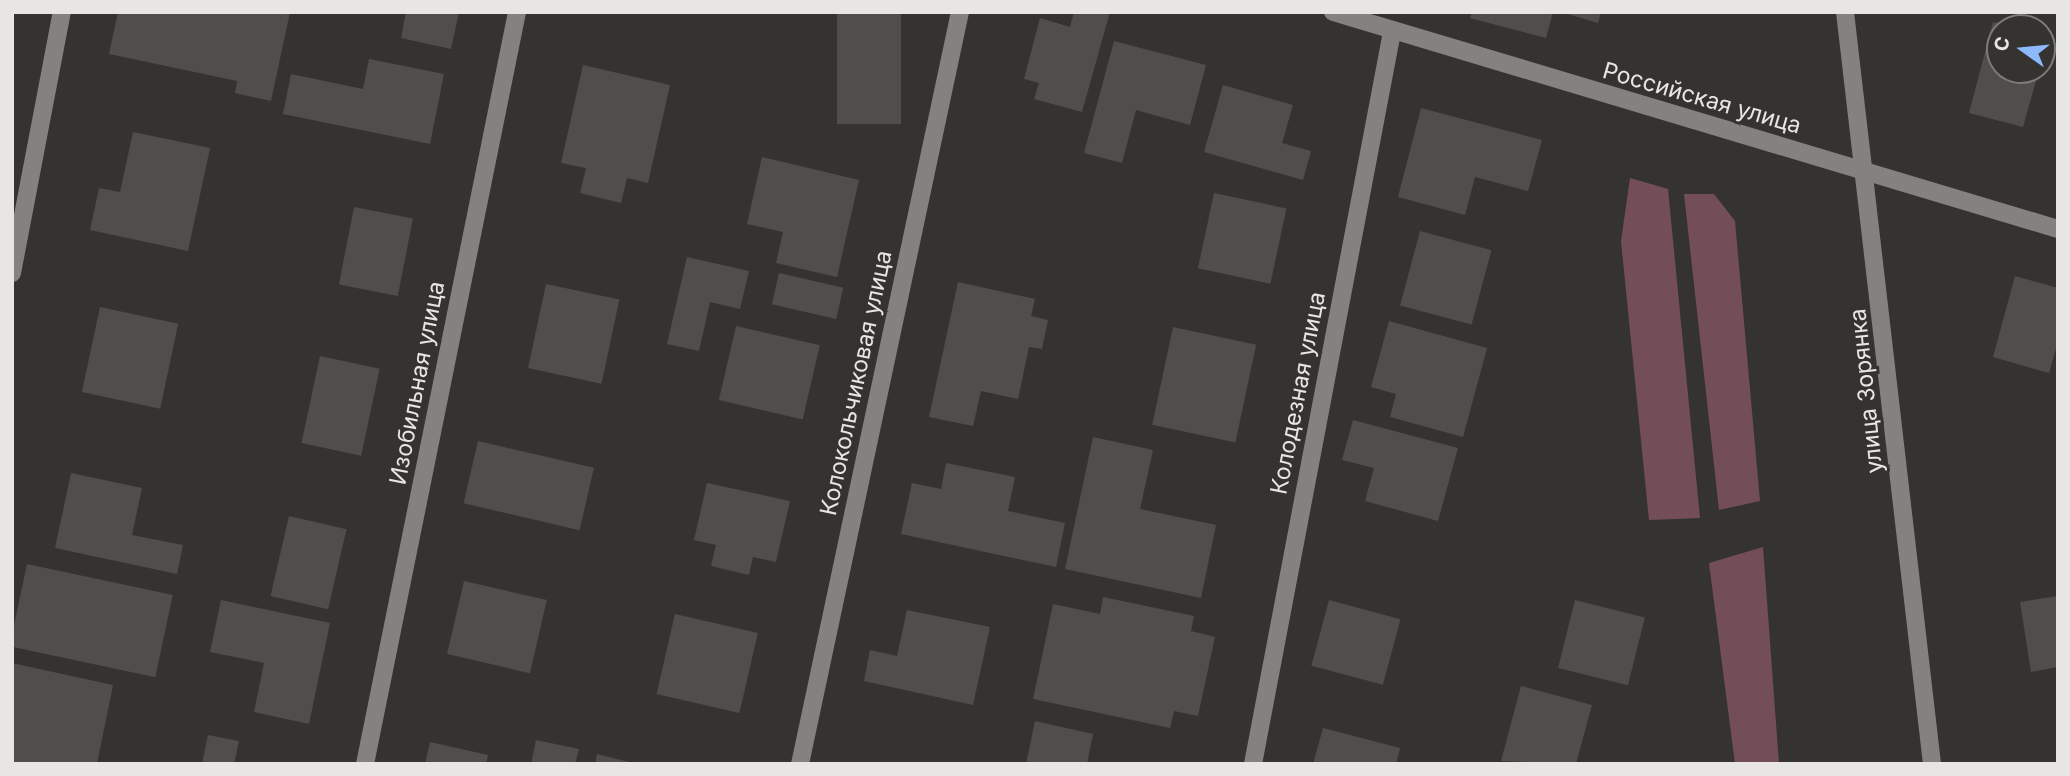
<!DOCTYPE html>
<meta charset="utf-8">
<style>
body{margin:0}
#map{position:relative;width:2070px;height:776px;overflow:hidden;background:#353330;font-family:Inter,sans-serif}
div>[style]{position:absolute}
.green>*{inset:0;background:#734e59}
.building>*{inset:0;background:#514d4c;transform-origin:0 0}
.street>*{height:18px;margin:-9px;padding:0 9px;transform-origin:9px;border-radius:9px;background:#84817e}
.secondary>*{height:18px;margin:-9px;padding:0 9px;transform-origin:9px;border-radius:9px;background:#84817e}
span{translate:-50% -50%;white-space:nowrap;text-align:center;line-height:1.15;-webkit-text-stroke:6px #353330;paint-order:stroke}
.street-label{font-size:23px;color:#e8e6e5}
.frame{position:absolute;inset:0;border:14px solid #e8e6e5;pointer-events:none}
.north{position:absolute;left:1986px;top:14px;width:70px;height:70px;box-sizing:border-box;background:#353330;border:2px solid #7d7b78;border-radius:50%;rotate:285deg;font-size:19px;font-weight:700;line-height:28px;text-align:center;color:#e8e6e5}
.north::after{content:'';display:block;margin:auto;width:24px;height:32px;background:#8cb9fc;clip-path:polygon(50% 0,100% 100%,50% 72%,0 100%)}
</style>
<div id="map">
<div class="green">
<i style="clip-path:polygon(1630px 178px,1668px 189px,1700px 518px,1649px 520px,1621px 241px)"></i>
<i style="clip-path:polygon(1684px 194px,1714px 194px,1735px 221px,1760px 501px,1719px 510px)"></i>
<i style="clip-path:polygon(1763px 547px,1779px 764px,1735px 764px,1709px 563px)"></i>
</div>
<div class="building">
<i style="clip-path:polygon(118px 12px,290px 12px,271px 101px,235px 93px,237px 81px,109px 54px)"></i>
<i style="clip-path:polygon(406px 12px,459px 12px,451px 49px,401px 38px)"></i>
<i style="left:837px;top:12px;width:64px;height:112px"></i>
<i style="clip-path:polygon(1074px 12px,1110px 12px,1082px 112px,1034px 99px,1039px 83px,1024px 79px,1040px 18px,1070px 27px)"></i>
<i style="clip-path:polygon(1472px 12px,1553px 12px,1546px 38px,1470px 18px)"></i>
<i style="clip-path:polygon(1561px 12px,1601px 12px,1598px 23px)"></i>
<i style="clip-path:polygon(1993px 22px,2014px 27px,2000px 28px,2000px 70px,2039px 70px,2023px 127px,1969px 113px)"></i>
<i style="clip-path:polygon(2042px 35px,2048px 36px,2043px 54px,2042px 54px)"></i>
<i style="clip-path:polygon(1114px 41px,1206px 65px,1190px 125px,1136px 110px,1122px 163px,1084px 153px)"></i>
<i style="clip-path:polygon(369px 59px,444px 74px,430px 144px,283px 114px,291px 74px,363px 89px)"></i>
<i style="clip-path:polygon(583px 65px,670px 85px,648px 183px,627px 178px,621px 203px,580px 193px,586px 168px,561px 163px)"></i>
<i style="clip-path:polygon(1223px 85px,1293px 105px,1282px 143px,1311px 151px,1303px 180px,1204px 152px)"></i>
<i style="clip-path:polygon(1421px 108px,1542px 140px,1528px 191px,1475px 177px,1465px 215px,1398px 197px)"></i>
<i style="clip-path:polygon(133px 132px,210px 148px,188px 251px,90px 230px,99px 188px,120px 192px)"></i>
<i style="clip-path:polygon(762px 157px,859px 180px,837px 277px,776px 263px,783px 232px,747px 224px)"></i>
<i style="left:1214px;top:193px;width:74px;height:77px;rotate:12deg"></i>
<i style="left:354px;top:207px;width:60px;height:79px;rotate:11deg"></i>
<i style="left:1420px;top:231px;width:74px;height:77px;rotate:15deg"></i>
<i style="clip-path:polygon(687px 257px,749px 271px,740px 309px,710px 302px,699px 351px,667px 344px)"></i>
<i style="left:779px;top:273px;width:66px;height:32px;rotate:13deg"></i>
<i style="clip-path:polygon(2015px 276px,2058px 288px,2058px 341px,2049px 373px,1993px 357px)"></i>
<i style="clip-path:polygon(958px 282px,1035px 299px,1031px 316px,1048px 320px,1042px 349px,1029px 347px,1018px 399px,981px 391px,973px 426px,929px 417px)"></i>
<i style="left:546px;top:284px;width:75px;height:86px;rotate:12deg"></i>
<i style="left:100px;top:307px;width:80px;height:87px;rotate:12deg"></i>
<i style="clip-path:polygon(1389px 321px,1487px 348px,1463px 437px,1390px 417px,1396px 394px,1371px 387px)"></i>
<i style="left:736px;top:326px;width:86px;height:76px;rotate:13deg"></i>
<i style="left:1173px;top:327px;width:85px;height:100px;rotate:12deg"></i>
<i style="left:320px;top:356px;width:61px;height:89px;rotate:12deg"></i>
<i style="clip-path:polygon(1353px 420px,1458px 448px,1438px 521px,1365px 501px,1374px 468px,1342px 460px)"></i>
<i style="clip-path:polygon(1093px 437px,1153px 450px,1140px 509px,1216px 525px,1201px 598px,1065px 569px)"></i>
<i style="left:478px;top:441px;width:119px;height:64px;rotate:13deg"></i>
<i style="clip-path:polygon(946px 463px,1015px 477px,1008px 511px,1065px 523px,1056px 567px,901px 534px,912px 483px,941px 489px)"></i>
<i style="clip-path:polygon(71px 473px,142px 488px,132px 535px,183px 545px,177px 574px,55px 548px)"></i>
<i style="clip-path:polygon(707px 483px,790px 501px,776px 562px,753px 557px,749px 575px,711px 566px,716px 545px,694px 540px)"></i>
<i style="left:289px;top:516px;width:59px;height:82px;rotate:13deg"></i>
<i style="left:27px;top:564px;width:149px;height:84px;rotate:12deg"></i>
<i style="left:464px;top:581px;width:85px;height:75px;rotate:13deg"></i>
<i style="clip-path:polygon(2058px 596px,2058px 667px,2031px 672px,2020px 602px)"></i>
<i style="clip-path:polygon(1103px 597px,1194px 616px,1191px 631px,1215px 637px,1198px 716px,1174px 711px,1170px 728px,1033px 699px,1053px 604px,1100px 614px)"></i>
<i style="clip-path:polygon(221px 600px,330px 623px,309px 724px,254px 712px,264px 663px,210px 652px)"></i>
<i style="left:1329px;top:600px;width:74px;height:68px;rotate:15deg"></i>
<i style="left:1575px;top:600px;width:72px;height:70px;rotate:14deg"></i>
<i style="clip-path:polygon(907px 610px,990px 627px,973px 705px,864px 681px,870px 650px,897px 656px)"></i>
<i style="left:675px;top:614px;width:85px;height:82px;rotate:13deg"></i>
<i style="clip-path:polygon(12px 663px,113px 685px,97px 764px,12px 764px)"></i>
<i style="clip-path:polygon(1521px 686px,1592px 705px,1576px 764px,1501px 761px)"></i>
<i style="clip-path:polygon(1035px 721px,1093px 734px,1087px 764px,1026px 764px)"></i>
<i style="clip-path:polygon(1323px 728px,1400px 748px,1396px 764px,1313px 764px)"></i>
<i style="clip-path:polygon(208px 735px,239px 741px,234px 764px,202px 764px)"></i>
<i style="clip-path:polygon(536px 740px,579px 749px,575px 764px,531px 764px)"></i>
<i style="clip-path:polygon(430px 742px,488px 755px,486px 764px,425px 764px)"></i>
<i style="clip-path:polygon(597px 754px,633px 763px,633px 764px,595px 764px)"></i>
</div>
<div class="street">
<i style="left:1333px;top:12px;width:757px;rotate:16.66deg"></i>
<i style="left:12px;top:273px;width:266px;rotate:-79.2deg"></i>
<i style="left:365px;top:764px;width:767px;rotate:-78.57deg"></i>
<i style="left:800px;top:764px;width:769px;rotate:-77.99deg"></i>
<i style="left:1253px;top:764px;width:745px;rotate:-79.25deg"></i>
</div>
<div class="secondary">
<i style="left:1845px;top:12px;width:757px;rotate:83.4deg"></i>
</div>
<div class="street-label">
<span style="left:1702px;top:98px;rotate:16deg">Российская улица</span>
<span style="left:417px;top:383px;rotate:-79deg">Изобильная улица</span>
<span style="left:856px;top:383px;rotate:-78deg">Колокольчиковая улица</span>
<span style="left:1866px;top:391px;rotate:-96deg">улица Зорянка</span>
<span style="left:1298px;top:393px;rotate:-79deg">Колодезная улица</span>
</div>
<div class="frame"></div>
<div class="north">С</div>
</div>
